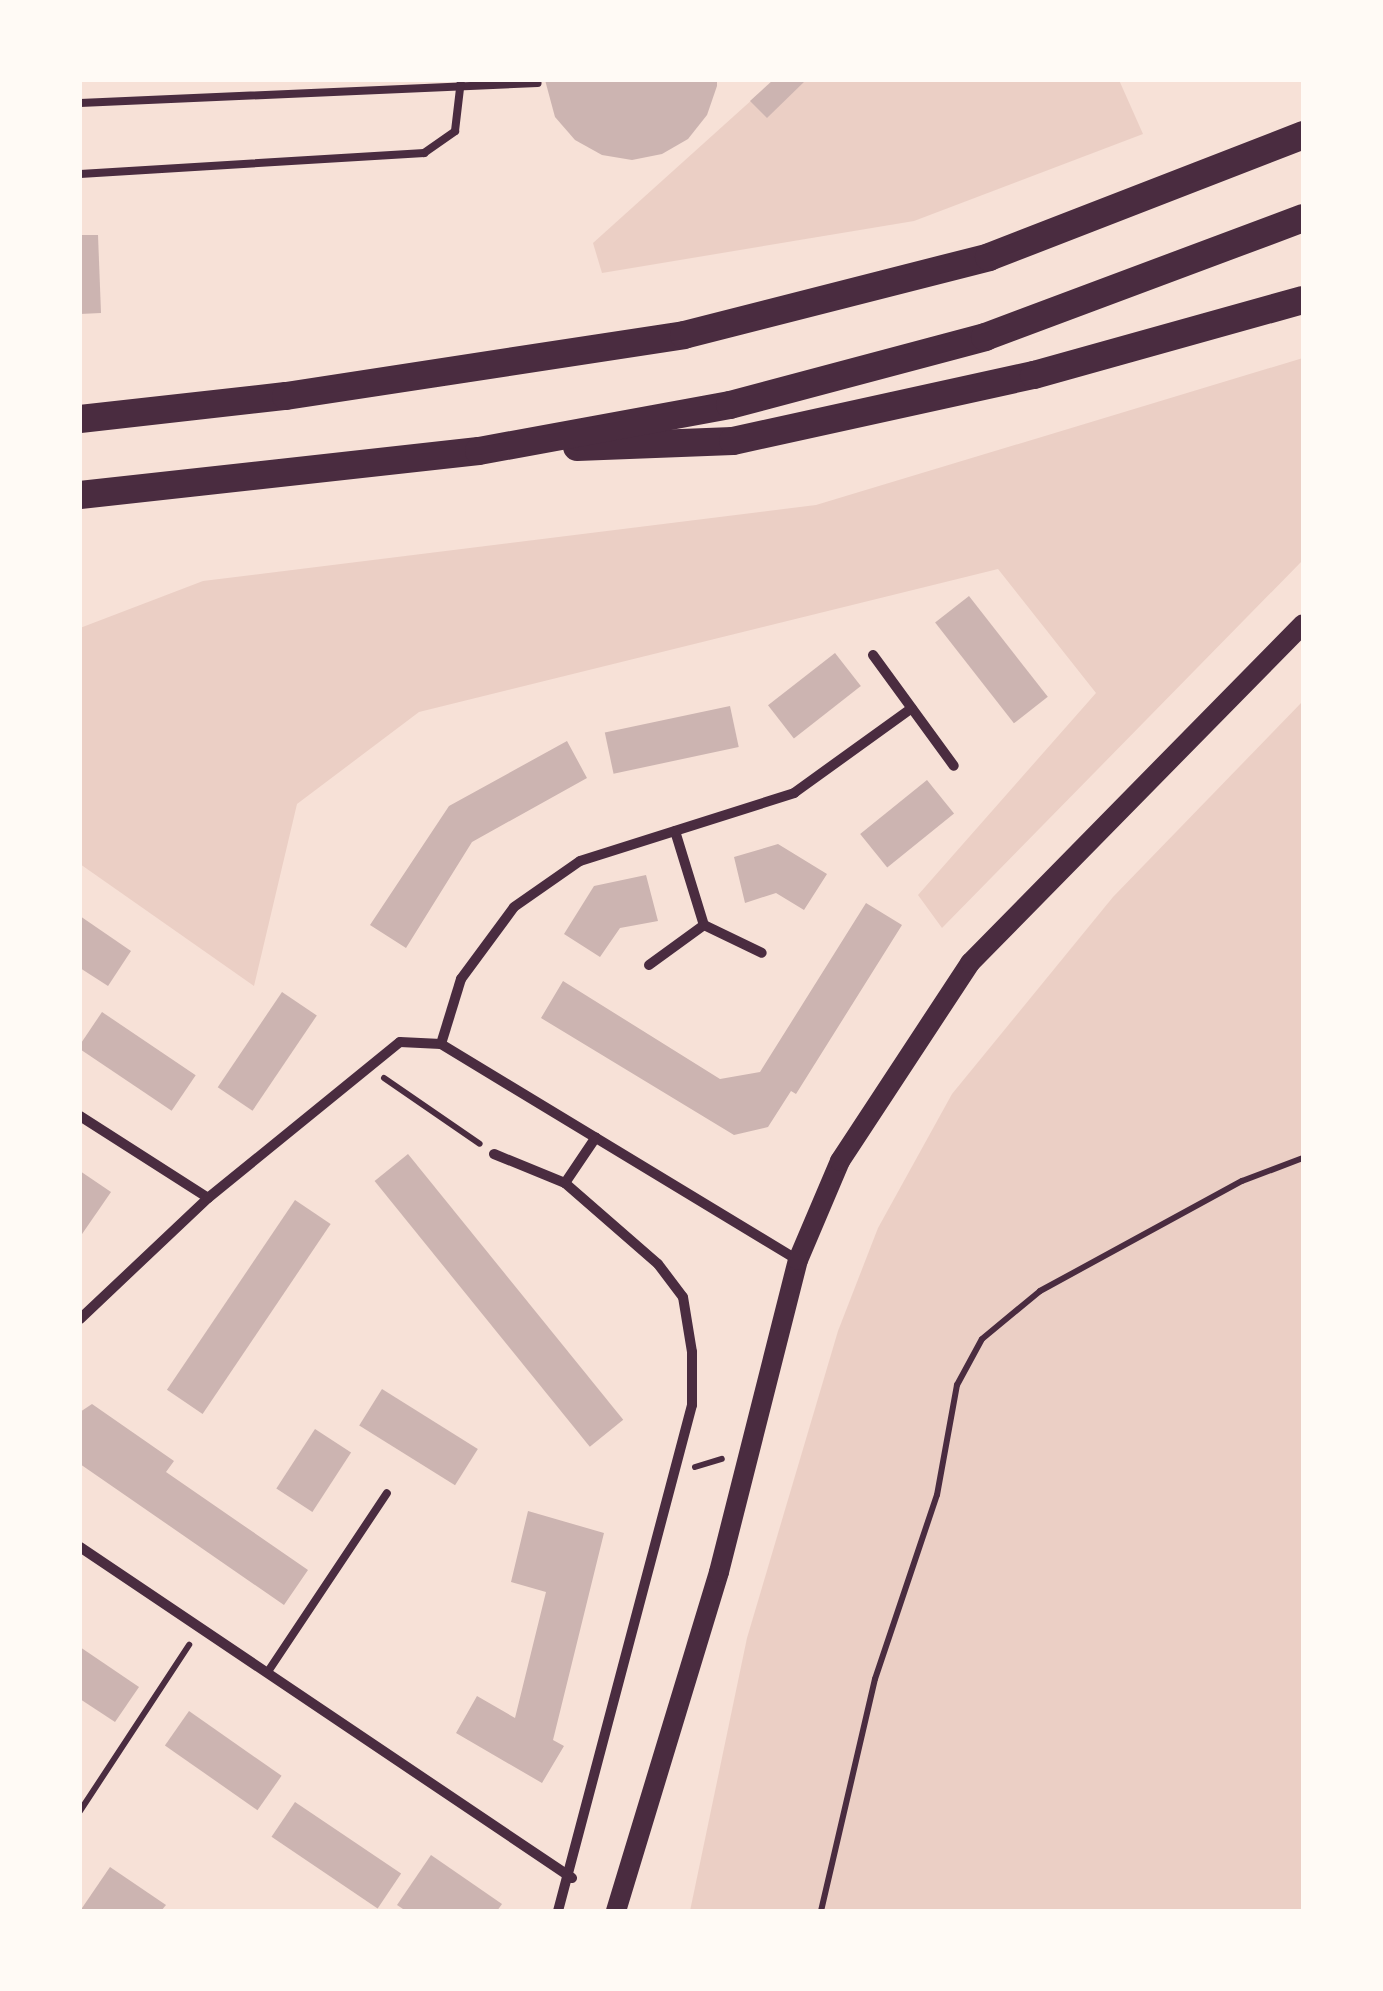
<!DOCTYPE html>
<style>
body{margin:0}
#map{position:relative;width:1383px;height:1991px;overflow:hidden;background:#f7e1d7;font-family:Overpass,sans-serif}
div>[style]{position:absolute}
.green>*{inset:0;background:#ebcfc5}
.building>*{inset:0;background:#ccb4b1;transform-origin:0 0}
.path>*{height:6px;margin:-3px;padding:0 3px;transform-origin:3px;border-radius:3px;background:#4a2c40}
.service>*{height:8px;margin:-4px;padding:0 4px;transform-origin:4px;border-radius:4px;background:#4a2c40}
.minor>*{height:10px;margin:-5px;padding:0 5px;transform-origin:5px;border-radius:5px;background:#4a2c40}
.secondary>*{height:20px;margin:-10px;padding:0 10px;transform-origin:10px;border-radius:10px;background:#4a2c40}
.motorway>*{height:28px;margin:-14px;padding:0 14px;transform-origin:14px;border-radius:14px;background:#4a2c40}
span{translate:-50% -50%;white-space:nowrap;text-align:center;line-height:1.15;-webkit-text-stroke:8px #fffaf5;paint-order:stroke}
.frame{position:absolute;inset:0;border:82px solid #fffaf5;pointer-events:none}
</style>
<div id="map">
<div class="green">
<i style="clip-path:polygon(774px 80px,1119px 80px,1143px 134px,914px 221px,602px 273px,593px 243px)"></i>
<i style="clip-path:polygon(1303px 358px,1303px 560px,942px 928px,918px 895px,1096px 693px,998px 569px,419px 712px,297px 804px,254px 986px,80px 864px,80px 628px,203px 581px,816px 505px)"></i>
<i style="clip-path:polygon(1303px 701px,1303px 1911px,690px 1911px,747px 1638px,838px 1331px,878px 1228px,952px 1094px,1113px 897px)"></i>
</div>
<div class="building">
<i style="clip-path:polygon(545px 80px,717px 80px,717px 86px,707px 115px,688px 139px,662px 154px,632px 160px,602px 155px,575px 140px,555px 117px)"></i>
<i style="clip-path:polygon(773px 80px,806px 80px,767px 118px,750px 101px)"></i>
<i style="clip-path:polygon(80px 235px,98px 235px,101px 313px,80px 314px)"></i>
<i style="left:969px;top:596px;width:128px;height:43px;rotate:52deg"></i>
<i style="left:835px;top:653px;width:42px;height:85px;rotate:52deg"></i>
<i style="left:730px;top:706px;width:42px;height:128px;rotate:78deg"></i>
<i style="clip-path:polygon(567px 741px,587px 778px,472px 842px,406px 948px,370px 925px,449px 806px)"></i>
<i style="left:927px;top:780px;width:43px;height:86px;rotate:51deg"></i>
<i style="clip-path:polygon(778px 844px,827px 874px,804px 910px,776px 893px,745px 903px,734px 857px)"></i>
<i style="clip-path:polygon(646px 875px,658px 921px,620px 928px,600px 957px,564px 934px,594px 886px)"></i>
<i style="clip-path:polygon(866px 903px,902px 925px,796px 1094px,791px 1091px,768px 1127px,734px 1135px,541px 1018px,563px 981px,720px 1079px,760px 1072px)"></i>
<i style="clip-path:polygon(80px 916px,131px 951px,108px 986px,80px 968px)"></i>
<i style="left:282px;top:992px;width:42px;height:115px;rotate:34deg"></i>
<i style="left:102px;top:1012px;width:113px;height:43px;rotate:34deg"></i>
<i style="left:408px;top:1154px;width:342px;height:43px;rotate:51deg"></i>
<i style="clip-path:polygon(80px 1171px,111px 1192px,80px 1237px)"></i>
<i style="left:295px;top:1200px;width:43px;height:229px;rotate:34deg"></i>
<i style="left:382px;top:1389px;width:113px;height:43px;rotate:32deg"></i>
<i style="clip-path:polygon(92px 1404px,174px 1461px,166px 1472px,308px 1570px,284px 1605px,80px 1464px,80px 1412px)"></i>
<i style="left:315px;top:1429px;width:43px;height:71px;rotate:33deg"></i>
<i style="clip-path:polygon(528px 1511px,604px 1533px,553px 1740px,564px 1746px,542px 1783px,456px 1733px,477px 1696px,515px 1718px,546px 1592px,511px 1582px)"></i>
<i style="clip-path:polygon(80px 1647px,139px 1687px,115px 1722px,80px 1699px)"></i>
<i style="left:189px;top:1711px;width:113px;height:42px;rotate:35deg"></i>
<i style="left:295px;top:1802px;width:128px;height:42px;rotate:34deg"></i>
<i style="clip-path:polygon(431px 1855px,502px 1904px,497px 1911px,406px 1911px,397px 1905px)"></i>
<i style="clip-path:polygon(110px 1867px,166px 1905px,161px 1911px,80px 1911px)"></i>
</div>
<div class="path">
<i style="left:384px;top:1078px;width:116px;rotate:34.5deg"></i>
<i style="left:695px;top:1467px;width:28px;rotate:-17deg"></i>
<i style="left:80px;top:1811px;width:199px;rotate:-56.7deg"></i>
<i style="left:821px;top:1911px;width:238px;rotate:-76.9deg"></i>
<i style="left:875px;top:1679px;width:194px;rotate:-71.4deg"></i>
<i style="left:937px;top:1495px;width:112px;rotate:-79.7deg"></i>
<i style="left:957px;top:1385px;width:52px;rotate:-61.5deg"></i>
<i style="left:982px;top:1339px;width:75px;rotate:-39.6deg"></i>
<i style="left:1040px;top:1291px;width:230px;rotate:-28.6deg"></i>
<i style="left:1242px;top:1181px;width:65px;rotate:-20.7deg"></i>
</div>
<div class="service">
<i style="left:80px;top:103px;width:458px;rotate:-2.5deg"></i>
<i style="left:80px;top:174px;width:345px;rotate:-3.5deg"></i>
<i style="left:424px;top:153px;width:38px;rotate:-35deg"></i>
<i style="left:455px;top:131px;width:51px;rotate:-83.3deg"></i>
<i style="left:267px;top:1673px;width:216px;rotate:-56.3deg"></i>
</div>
<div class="minor">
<i style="left:873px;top:655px;width:137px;rotate:53.9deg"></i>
<i style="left:675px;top:831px;width:98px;rotate:72.9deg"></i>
<i style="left:649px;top:965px;width:68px;rotate:-36deg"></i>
<i style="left:704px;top:925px;width:64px;rotate:25.8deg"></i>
<i style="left:441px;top:1044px;width:68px;rotate:-72.9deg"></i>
<i style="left:461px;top:979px;width:89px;rotate:-53.6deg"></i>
<i style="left:514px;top:907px;width:80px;rotate:-34.9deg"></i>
<i style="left:580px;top:861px;width:225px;rotate:-17.6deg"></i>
<i style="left:794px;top:793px;width:145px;rotate:-35.8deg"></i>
<i style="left:80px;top:1116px;width:152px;rotate:32.6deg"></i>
<i style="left:494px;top:1154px;width:77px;rotate:22.2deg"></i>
<i style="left:565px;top:1183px;width:123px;rotate:41.1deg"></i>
<i style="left:658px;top:1264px;width:41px;rotate:52.9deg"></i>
<i style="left:683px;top:1297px;width:56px;rotate:80.7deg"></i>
<i style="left:692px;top:1352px;width:53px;rotate:90deg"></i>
<i style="left:692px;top:1405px;width:523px;rotate:104.83deg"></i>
<i style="left:565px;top:1183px;width:55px;rotate:-56deg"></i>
<i style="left:80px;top:1319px;width:176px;rotate:-43.4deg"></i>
<i style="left:208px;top:1198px;width:247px;rotate:-39.1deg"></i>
<i style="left:400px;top:1042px;width:41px;rotate:2.8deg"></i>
<i style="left:441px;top:1044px;width:417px;rotate:31.2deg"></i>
<i style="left:80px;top:1547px;width:593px;rotate:33.93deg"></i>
</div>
<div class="secondary">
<i style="left:616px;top:1911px;width:354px;rotate:-73.1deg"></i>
<i style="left:719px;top:1572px;width:322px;rotate:-75.8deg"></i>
<i style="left:798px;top:1260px;width:108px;rotate:-67deg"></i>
<i style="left:840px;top:1161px;width:237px;rotate:-56.7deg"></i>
<i style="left:970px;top:963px;width:475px;rotate:-45.5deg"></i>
</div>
<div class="motorway">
<i style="left:80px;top:419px;width:207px;rotate:-6.4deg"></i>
<i style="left:286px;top:396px;width:403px;rotate:-8.7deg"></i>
<i style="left:684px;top:335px;width:315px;rotate:-14.3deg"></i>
<i style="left:989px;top:257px;width:337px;rotate:-21.2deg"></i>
<i style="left:577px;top:447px;width:156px;rotate:-2.2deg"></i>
<i style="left:733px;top:441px;width:308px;rotate:-12.4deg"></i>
<i style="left:1034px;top:375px;width:279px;rotate:-15.6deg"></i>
<i style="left:80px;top:495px;width:401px;rotate:-6.3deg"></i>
<i style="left:479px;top:451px;width:255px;rotate:-10.4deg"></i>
<i style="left:730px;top:405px;width:264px;rotate:-14.9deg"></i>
<i style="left:985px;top:337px;width:340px;rotate:-20.5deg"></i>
</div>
<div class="frame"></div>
</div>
